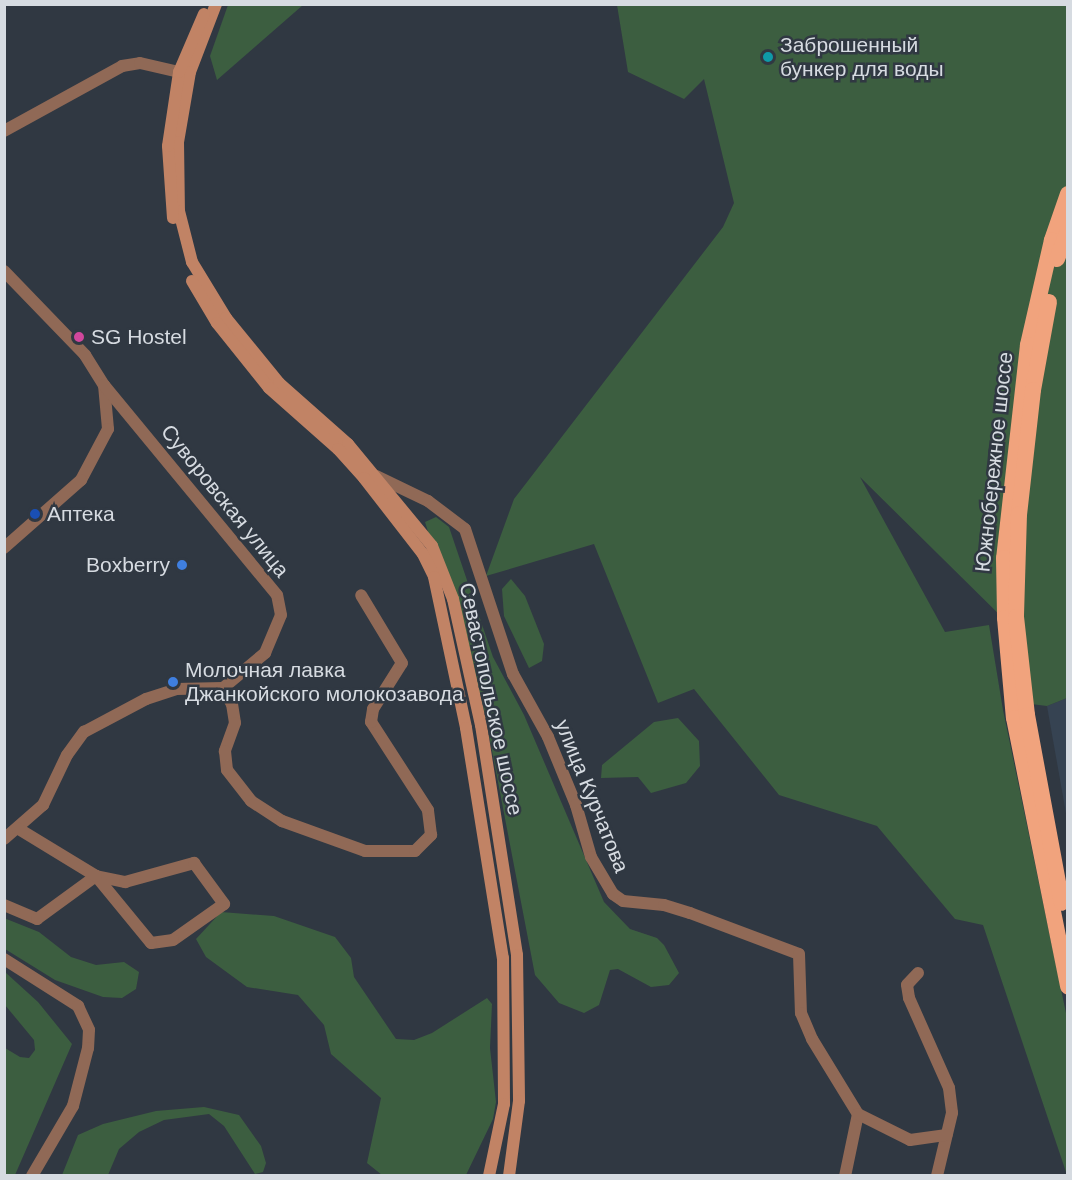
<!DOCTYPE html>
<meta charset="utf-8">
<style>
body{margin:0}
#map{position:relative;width:1072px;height:1180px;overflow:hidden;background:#303842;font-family:Arial,sans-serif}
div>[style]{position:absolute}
.built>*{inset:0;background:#364352}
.green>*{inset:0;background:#3c5e40}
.minor>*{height:12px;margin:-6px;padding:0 6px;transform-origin:6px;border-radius:6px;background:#906956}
.secondary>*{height:12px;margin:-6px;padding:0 6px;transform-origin:6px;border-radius:6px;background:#c18365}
.trunk>*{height:16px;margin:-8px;padding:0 8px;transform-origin:8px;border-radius:8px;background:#f1a37d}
.dots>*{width:16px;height:16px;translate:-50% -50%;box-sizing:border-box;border:3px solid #303842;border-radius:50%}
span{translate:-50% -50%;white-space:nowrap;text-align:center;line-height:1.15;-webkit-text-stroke:5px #303842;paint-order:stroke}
.poi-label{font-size:21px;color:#d6dbe1}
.left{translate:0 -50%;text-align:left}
.right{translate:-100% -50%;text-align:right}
.street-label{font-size:21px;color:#d6dbe1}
.frame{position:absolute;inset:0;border:6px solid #d6dbe1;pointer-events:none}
</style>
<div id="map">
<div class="built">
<i style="clip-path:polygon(1067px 698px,1067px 819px,1047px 706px)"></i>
</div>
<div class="green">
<i style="clip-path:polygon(228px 5px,303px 5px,217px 80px,210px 56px)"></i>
<i style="clip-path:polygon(617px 5px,1067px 5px,1067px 698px,1047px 706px,1031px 704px,1026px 641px,860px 477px,945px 632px,989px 625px,1003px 710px,1067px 1018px,1067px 1175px,983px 925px,955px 919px,877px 826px,779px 795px,694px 689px,658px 703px,594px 544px,486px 576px,514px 499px,723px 227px,734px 203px,704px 79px,684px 99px,628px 72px)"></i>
<i style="clip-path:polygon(436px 517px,449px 527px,493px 657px,524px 715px,604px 902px,630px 929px,657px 938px,664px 945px,679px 973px,669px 985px,651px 987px,618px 969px,610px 970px,599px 1005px,584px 1013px,559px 1003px,535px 975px,484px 709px,425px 522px)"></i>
<i style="clip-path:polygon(511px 579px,525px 596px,544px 644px,542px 661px,529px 668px,504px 616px,502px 589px)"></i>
<i style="clip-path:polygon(678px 718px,699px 741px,700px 766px,686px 783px,651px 793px,638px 777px,601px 778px,602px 765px,654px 722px)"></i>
<i style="clip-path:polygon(221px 912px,274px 916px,335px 937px,351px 958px,354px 977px,396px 1039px,414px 1040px,432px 1033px,487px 998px,492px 1004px,490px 1048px,496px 1102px,493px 1119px,466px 1175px,382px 1175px,367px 1163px,381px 1098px,331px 1054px,324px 1025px,298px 995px,247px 987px,206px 957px,196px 939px)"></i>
<i style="clip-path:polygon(4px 918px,39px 932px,71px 957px,96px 965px,124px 962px,139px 972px,136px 989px,122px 998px,103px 997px,55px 980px,5px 949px)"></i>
<i style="clip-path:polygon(5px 972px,38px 1002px,72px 1044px,15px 1175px,5px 1175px,5px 1048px,20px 1057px,29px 1058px,35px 1050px,34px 1040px,5px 1005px)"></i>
<i style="clip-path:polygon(204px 1107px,239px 1115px,261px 1146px,266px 1163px,263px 1172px,255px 1174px,224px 1126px,209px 1114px,164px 1120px,139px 1132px,119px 1149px,108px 1175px,62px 1175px,78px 1135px,103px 1124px,156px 1111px)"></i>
</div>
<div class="minor">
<i style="left:4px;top:131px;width:135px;rotate:-28.8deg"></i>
<i style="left:122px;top:66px;width:18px;rotate:-9deg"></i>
<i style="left:140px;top:63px;width:40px;rotate:13deg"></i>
<i style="left:4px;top:271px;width:117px;rotate:46deg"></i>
<i style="left:85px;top:355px;width:36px;rotate:58deg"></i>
<i style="left:104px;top:385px;width:44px;rotate:84.8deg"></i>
<i style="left:108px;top:429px;width:58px;rotate:117.9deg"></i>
<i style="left:81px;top:480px;width:103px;rotate:138.6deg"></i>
<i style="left:376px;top:476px;width:58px;rotate:25.7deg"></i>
<i style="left:428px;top:501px;width:46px;rotate:37.1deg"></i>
<i style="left:465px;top:529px;width:153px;rotate:71.7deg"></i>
<i style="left:513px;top:674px;width:72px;rotate:60.9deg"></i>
<i style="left:548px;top:737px;width:74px;rotate:67.6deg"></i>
<i style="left:576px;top:805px;width:54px;rotate:73.9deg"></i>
<i style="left:591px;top:857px;width:43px;rotate:59.3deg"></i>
<i style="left:613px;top:894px;width:12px;rotate:35deg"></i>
<i style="left:623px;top:901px;width:41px;rotate:5.6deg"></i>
<i style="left:664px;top:905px;width:27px;rotate:17deg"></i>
<i style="left:690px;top:913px;width:116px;rotate:20.6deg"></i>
<i style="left:799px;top:954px;width:59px;rotate:88.1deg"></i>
<i style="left:801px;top:1013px;width:28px;rotate:67deg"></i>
<i style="left:812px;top:1039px;width:88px;rotate:58.5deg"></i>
<i style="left:858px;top:1114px;width:63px;rotate:101.8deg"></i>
<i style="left:223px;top:688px;width:18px;rotate:61deg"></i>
<i style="left:232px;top:704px;width:19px;rotate:81deg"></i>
<i style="left:235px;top:723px;width:30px;rotate:110deg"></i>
<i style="left:225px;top:751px;width:19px;rotate:84deg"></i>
<i style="left:227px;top:770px;width:39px;rotate:52deg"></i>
<i style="left:251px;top:801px;width:37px;rotate:33deg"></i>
<i style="left:282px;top:821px;width:88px;rotate:19.9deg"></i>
<i style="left:365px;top:851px;width:50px"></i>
<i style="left:415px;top:851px;width:23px;rotate:-45deg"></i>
<i style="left:431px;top:835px;width:25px;rotate:-97deg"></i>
<i style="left:428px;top:810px;width:105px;rotate:-122.9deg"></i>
<i style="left:371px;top:722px;width:13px;rotate:-81deg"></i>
<i style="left:373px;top:709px;width:54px;rotate:-57.8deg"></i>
<i style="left:402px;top:663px;width:79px;rotate:-121.1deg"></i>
<i style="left:4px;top:839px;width:52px;rotate:-41.1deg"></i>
<i style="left:43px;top:805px;width:55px;rotate:-64.4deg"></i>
<i style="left:67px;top:755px;width:29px;rotate:-54deg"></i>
<i style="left:84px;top:732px;width:70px;rotate:-28deg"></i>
<i style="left:146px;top:699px;width:32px;rotate:-18deg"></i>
<i style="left:176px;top:689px;width:47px;rotate:-1.2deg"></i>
<i style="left:223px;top:688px;width:55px;rotate:-39.8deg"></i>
<i style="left:265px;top:653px;width:41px;rotate:-67.2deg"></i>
<i style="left:281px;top:615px;width:20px;rotate:-101deg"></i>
<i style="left:277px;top:595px;width:272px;rotate:-129.5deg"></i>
<i style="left:4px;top:905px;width:36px;rotate:23deg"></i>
<i style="left:37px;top:919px;width:73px;rotate:-36.1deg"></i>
<i style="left:96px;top:876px;width:30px;rotate:12deg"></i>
<i style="left:125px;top:882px;width:72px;rotate:-15.4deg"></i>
<i style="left:194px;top:863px;width:51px;rotate:53.8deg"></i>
<i style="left:224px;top:904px;width:62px;rotate:144.8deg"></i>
<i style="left:173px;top:940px;width:22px;rotate:172deg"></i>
<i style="left:151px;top:943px;width:87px;rotate:-129.4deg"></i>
<i style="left:96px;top:876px;width:92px;rotate:-148.7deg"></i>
<i style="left:4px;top:959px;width:88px;rotate:32.4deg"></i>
<i style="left:78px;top:1006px;width:26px;rotate:65deg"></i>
<i style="left:89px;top:1030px;width:18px;rotate:93deg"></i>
<i style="left:88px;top:1048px;width:60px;rotate:104.5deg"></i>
<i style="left:73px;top:1106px;width:81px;rotate:120.4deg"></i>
<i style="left:918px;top:973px;width:16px;rotate:133deg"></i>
<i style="left:907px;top:985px;width:13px;rotate:81deg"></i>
<i style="left:909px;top:998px;width:98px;rotate:66deg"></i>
<i style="left:949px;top:1088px;width:25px;rotate:83deg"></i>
<i style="left:952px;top:1113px;width:65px;rotate:103.4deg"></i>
<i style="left:858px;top:1114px;width:58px;rotate:26.6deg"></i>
<i style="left:910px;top:1140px;width:37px;rotate:-8deg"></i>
</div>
<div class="secondary">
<i style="left:216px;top:4px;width:73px;rotate:110.9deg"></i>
<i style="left:190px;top:72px;width:71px;rotate:99.7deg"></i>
<i style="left:178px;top:142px;width:69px;rotate:89.2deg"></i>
<i style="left:179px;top:211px;width:53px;rotate:75.7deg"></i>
<i style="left:192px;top:262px;width:66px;rotate:58.7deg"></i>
<i style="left:226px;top:318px;width:84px;rotate:50.8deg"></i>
<i style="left:279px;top:383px;width:92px;rotate:41.5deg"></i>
<i style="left:348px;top:444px;width:132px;rotate:50.5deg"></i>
<i style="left:432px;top:546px;width:57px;rotate:68.4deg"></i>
<i style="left:453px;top:599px;width:129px;rotate:77.5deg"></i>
<i style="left:481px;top:725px;width:233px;rotate:81.1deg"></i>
<i style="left:517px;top:955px;width:146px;rotate:89.2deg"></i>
<i style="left:519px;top:1101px;width:76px;rotate:97.6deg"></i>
<i style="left:173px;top:218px;width:72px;rotate:-94deg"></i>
<i style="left:168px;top:146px;width:75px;rotate:-81.5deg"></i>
<i style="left:179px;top:72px;width:63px;rotate:-66.7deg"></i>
<i style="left:192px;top:281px;width:49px;rotate:59.2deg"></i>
<i style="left:217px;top:323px;width:83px;rotate:51.3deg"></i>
<i style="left:269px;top:388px;width:92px;rotate:41.5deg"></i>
<i style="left:338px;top:449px;width:39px;rotate:48deg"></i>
<i style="left:364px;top:478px;width:96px;rotate:52.2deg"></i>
<i style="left:423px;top:554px;width:25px;rotate:64deg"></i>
<i style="left:434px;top:577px;width:154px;rotate:78deg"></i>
<i style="left:466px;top:728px;width:233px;rotate:80.9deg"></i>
<i style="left:503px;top:958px;width:146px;rotate:89.6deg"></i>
<i style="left:504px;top:1104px;width:74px;rotate:101.8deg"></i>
</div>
<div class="trunk">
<i style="left:1068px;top:194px;width:49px;rotate:109.2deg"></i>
<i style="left:1052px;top:240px;width:108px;rotate:102.9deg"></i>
<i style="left:1028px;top:345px;width:214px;rotate:96.4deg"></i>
<i style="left:1004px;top:558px;width:60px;rotate:89deg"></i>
<i style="left:1005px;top:618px;width:100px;rotate:84.9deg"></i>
<i style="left:1014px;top:718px;width:274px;rotate:78.6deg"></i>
<i style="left:1057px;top:259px;width:31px;rotate:-69deg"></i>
<i style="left:1049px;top:302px;width:89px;rotate:100.3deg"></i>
<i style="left:1033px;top:390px;width:125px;rotate:96.4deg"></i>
<i style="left:1019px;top:514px;width:103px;rotate:91.7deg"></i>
<i style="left:1016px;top:617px;width:99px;rotate:83.6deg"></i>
<i style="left:1027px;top:715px;width:191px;rotate:79.5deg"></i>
</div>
<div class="dots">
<i style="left:768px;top:57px;background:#0f9aa8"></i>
<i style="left:79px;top:337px;background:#d1479c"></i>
<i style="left:35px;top:514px;background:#1a4fb4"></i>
<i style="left:182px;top:565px;background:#3f7fe0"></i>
<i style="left:173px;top:682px;background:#3f7fe0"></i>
</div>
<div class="poi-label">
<span class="left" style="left:780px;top:57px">Заброшенный<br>бункер для воды</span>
<span class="left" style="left:91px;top:337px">SG Hostel</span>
<span class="left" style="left:47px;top:514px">Аптека</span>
<span class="right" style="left:170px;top:565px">Boxberry</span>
<span class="left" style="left:185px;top:682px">Молочная лавка<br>Джанкойского молокозавода</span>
</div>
<div class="street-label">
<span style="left:994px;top:462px;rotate:-84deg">Южнобережное шоссе</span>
<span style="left:225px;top:501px;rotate:51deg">Суворовская улица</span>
<span style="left:491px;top:699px;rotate:78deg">Севастопольское шоссе</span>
<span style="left:592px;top:796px;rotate:68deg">улица Курчатова</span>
</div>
<div class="frame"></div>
</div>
